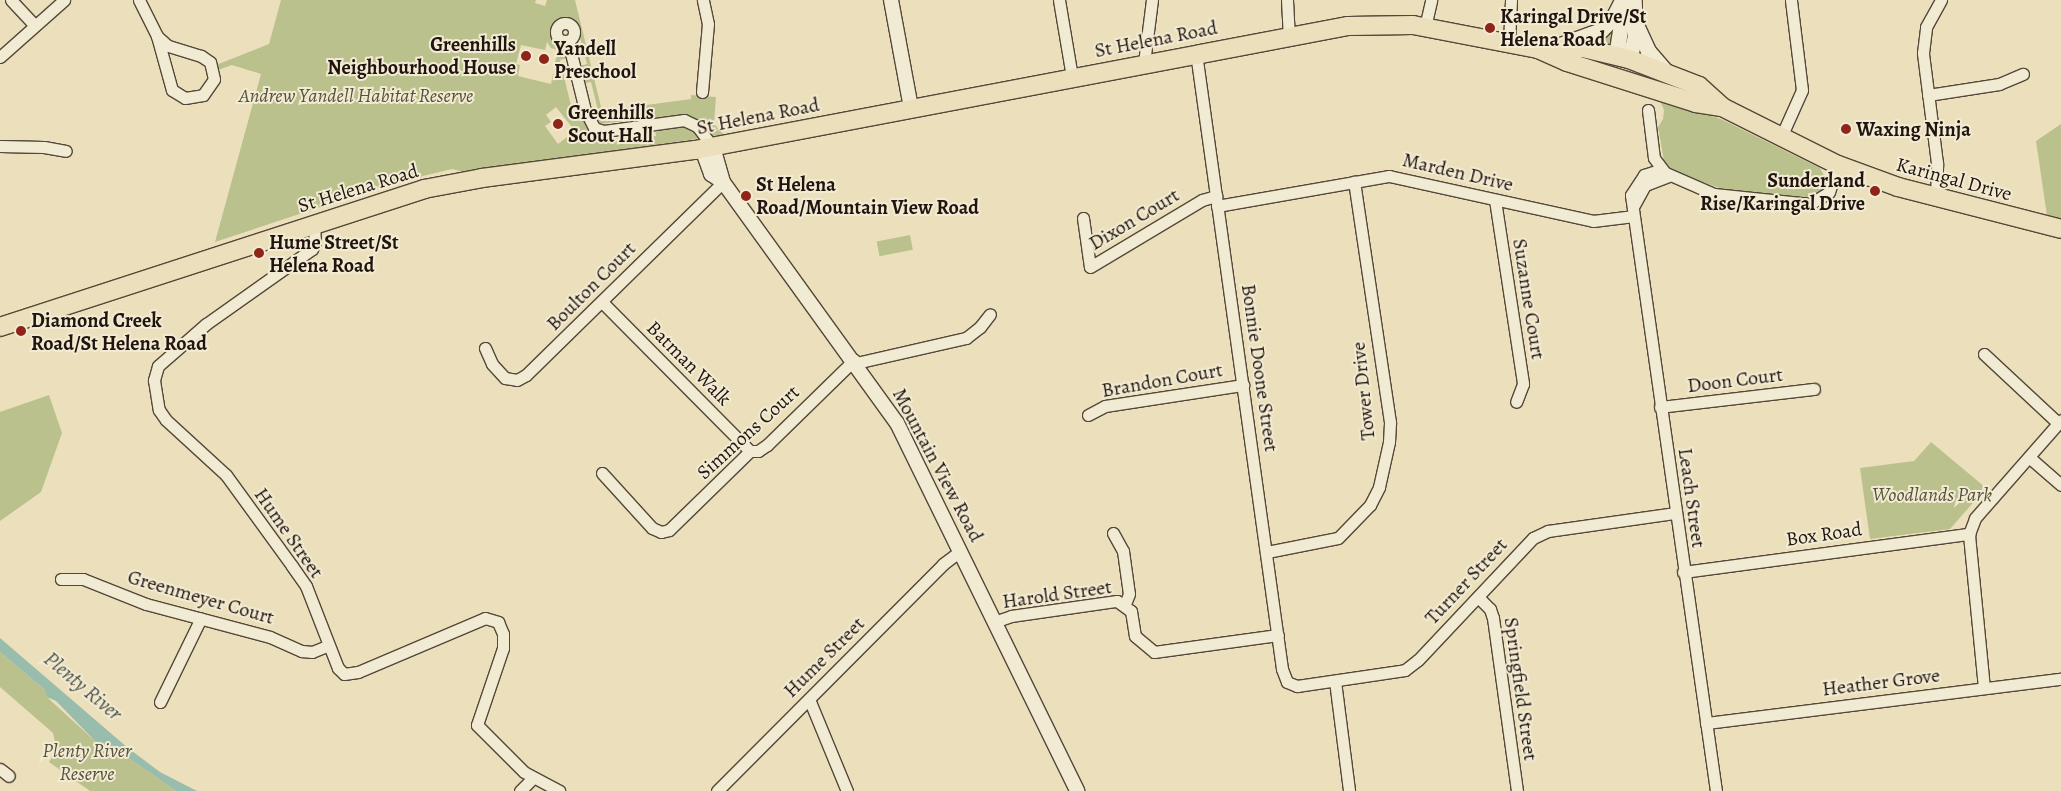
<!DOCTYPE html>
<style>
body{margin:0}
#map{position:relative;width:2061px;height:791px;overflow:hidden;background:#ebe0bb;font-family:Alegreya,serif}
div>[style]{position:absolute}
.green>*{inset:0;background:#bbc18d;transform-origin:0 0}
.water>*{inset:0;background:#99bdad}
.roads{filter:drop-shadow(1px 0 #54473a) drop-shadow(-1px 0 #54473a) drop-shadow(0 1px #54473a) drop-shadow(0 -1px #54473a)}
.minor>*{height:11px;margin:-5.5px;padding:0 5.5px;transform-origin:5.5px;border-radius:5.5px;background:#f2ebd3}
.minor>.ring{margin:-5.5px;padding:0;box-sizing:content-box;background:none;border:11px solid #f2ebd3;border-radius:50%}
.tertiary>*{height:14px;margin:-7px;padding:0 7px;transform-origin:7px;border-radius:7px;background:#f2ebd3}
.secondary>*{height:15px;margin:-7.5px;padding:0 7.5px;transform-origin:7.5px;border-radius:7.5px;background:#f2ebd3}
.primary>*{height:18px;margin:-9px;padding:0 9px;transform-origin:9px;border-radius:9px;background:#ebe0bb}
.dots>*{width:14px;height:14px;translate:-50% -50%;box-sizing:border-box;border:2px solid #f2ebd3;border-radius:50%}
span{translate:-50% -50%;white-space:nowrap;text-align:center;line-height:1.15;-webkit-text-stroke:4px #f2ebd3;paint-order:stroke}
.poi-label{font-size:20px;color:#21140f;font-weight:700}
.left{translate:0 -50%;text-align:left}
.right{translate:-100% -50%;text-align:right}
.street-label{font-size:20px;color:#21140f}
.park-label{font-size:20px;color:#57513b;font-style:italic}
.water-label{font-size:21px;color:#4b4f46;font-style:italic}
</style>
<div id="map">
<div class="green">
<i style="clip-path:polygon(evenodd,281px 0,536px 0,535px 3px,545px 6px,547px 0,575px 0,602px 111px,691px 99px,691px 95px,716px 97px,714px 124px,724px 135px,712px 136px,695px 119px,681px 115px,598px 124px,592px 112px,598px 110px,591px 82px,584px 83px,580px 66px,587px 64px,577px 26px,573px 20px,563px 19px,554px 25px,552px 35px,567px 58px,560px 60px,574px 118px,582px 117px,589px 129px,599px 135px,601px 143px,656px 136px,655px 128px,679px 125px,688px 126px,698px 134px,697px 139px,464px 172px,452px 169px,390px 184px,215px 242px,261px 74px,232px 65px,218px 70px,216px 65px,269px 44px,281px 0,547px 42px,551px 48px,558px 50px,554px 66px,558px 67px,559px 74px,553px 74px,551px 84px,518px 76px,520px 65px,516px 64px,521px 45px,545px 50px,547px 42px,281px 0,556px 107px,575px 131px,558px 144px,545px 126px,551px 122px,546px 115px,556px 107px)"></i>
<i style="clip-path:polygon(1615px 21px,1610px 47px,1581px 41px)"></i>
<i style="clip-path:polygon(1657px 94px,1723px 120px,1820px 168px,1826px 179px,1825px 188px,1811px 199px,1728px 191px,1674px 172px,1664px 161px,1658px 127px,1663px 119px,1664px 110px)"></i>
<i style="clip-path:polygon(2061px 124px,2061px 220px,2047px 216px,2036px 141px)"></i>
<i style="left:910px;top:235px;width:15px;height:34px;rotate:79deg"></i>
<i style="clip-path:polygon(49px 395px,62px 433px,41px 492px,0 521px,0 412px)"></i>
<i style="clip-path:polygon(1931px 442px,1986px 488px,1950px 529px,1870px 539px,1860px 468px,1914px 461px)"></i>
<i style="clip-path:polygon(0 652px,45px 690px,49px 699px,95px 741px,120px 752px,176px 791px,90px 791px,49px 762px,57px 750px,53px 733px,0 687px)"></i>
</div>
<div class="water">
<i style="clip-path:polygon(0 638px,128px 748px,160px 772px,197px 791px,176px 791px,120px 752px,95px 741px,56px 701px,47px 697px,45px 690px,0 652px)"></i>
</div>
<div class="roads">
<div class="minor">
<i style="left:11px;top:0;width:35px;rotate:47deg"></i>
<i style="left:139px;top:0;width:40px;rotate:63.4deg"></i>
<i style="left:157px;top:36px;width:56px;rotate:74.5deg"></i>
<i style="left:172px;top:90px;width:15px;rotate:32deg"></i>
<i style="left:185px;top:98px;width:18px;rotate:-9deg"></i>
<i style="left:203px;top:95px;width:19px;rotate:-55deg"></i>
<i style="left:214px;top:79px;width:17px;rotate:-103deg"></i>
<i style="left:210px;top:62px;width:11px;rotate:-146deg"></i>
<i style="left:201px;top:56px;width:34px;rotate:-163deg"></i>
<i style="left:168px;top:46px;width:15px;rotate:-138deg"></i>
<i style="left:1059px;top:0;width:78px;rotate:80.4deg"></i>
<i style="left:1287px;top:0;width:35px;rotate:87deg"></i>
<i class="ring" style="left:556px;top:23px;width:7px;height:7px"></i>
<i style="left:1425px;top:27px;width:28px;rotate:-77deg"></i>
<i style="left:568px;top:41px;width:71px;rotate:76.2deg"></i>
<i style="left:585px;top:110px;width:20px;rotate:63deg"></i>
<i style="left:594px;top:128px;width:10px;rotate:17deg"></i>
<i style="left:604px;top:131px;width:81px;rotate:-7.8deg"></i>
<i style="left:684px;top:120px;width:14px;rotate:25deg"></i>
<i style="left:697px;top:126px;width:26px;rotate:53deg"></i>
<i style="left:1509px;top:43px;width:43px;rotate:-87.3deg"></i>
<i style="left:1196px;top:53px;width:622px;rotate:82.05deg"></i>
<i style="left:1282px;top:669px;width:14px;rotate:69deg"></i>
<i style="left:1287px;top:682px;width:11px;rotate:22deg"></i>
<i style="left:1297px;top:686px;width:109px;rotate:-8.4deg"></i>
<i style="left:1405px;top:670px;width:16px;rotate:-38deg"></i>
<i style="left:1418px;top:660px;width:168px;rotate:-46.7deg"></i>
<i style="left:1533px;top:538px;width:17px;rotate:-25deg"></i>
<i style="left:1548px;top:531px;width:127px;rotate:-8.1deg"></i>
<i style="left:0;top:57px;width:86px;rotate:-41.7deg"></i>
<i style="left:1144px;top:63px;width:64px;rotate:-82.8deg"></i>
<i style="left:702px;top:92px;width:68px;rotate:-85deg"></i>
<i style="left:708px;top:24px;width:25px;rotate:-102deg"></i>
<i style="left:1928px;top:95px;width:72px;rotate:-8.8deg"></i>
<i style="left:1999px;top:84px;width:26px;rotate:-23deg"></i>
<i style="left:1648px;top:110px;width:48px;rotate:82.9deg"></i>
<i style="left:1654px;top:158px;width:21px;rotate:53deg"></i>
<i style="left:1781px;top:137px;width:51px;rotate:-65.9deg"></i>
<i style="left:1802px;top:90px;width:91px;rotate:-97deg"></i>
<i style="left:0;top:146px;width:44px;rotate:1.3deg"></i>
<i style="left:44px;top:147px;width:22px;rotate:10deg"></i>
<i style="left:1936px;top:198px;width:35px;rotate:-88deg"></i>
<i style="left:1937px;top:163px;width:111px;rotate:-97.3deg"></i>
<i style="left:1923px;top:53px;width:26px;rotate:-83deg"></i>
<i style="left:1926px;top:27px;width:31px;rotate:-61deg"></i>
<i style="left:1495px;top:200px;width:186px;rotate:81.3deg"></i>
<i style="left:1523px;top:384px;width:19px;rotate:111deg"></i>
<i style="left:1634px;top:205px;width:23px;rotate:-61deg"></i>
<i style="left:1645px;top:185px;width:25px;rotate:-21deg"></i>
<i style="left:1217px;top:206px;width:175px;rotate:-9.9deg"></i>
<i style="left:1389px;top:176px;width:209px;rotate:12.4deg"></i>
<i style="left:1593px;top:221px;width:39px;rotate:-7deg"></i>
<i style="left:1083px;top:218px;width:49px;rotate:81.9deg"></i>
<i style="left:1090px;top:267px;width:131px;rotate:-30.9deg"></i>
<i style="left:1202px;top:200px;width:15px;rotate:-16deg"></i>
<i style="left:314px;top:224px;width:19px;rotate:87deg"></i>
<i style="left:315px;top:243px;width:7px;rotate:117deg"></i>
<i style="left:312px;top:249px;width:130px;rotate:144.7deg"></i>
<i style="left:206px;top:324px;width:64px;rotate:138.8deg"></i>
<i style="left:158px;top:366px;width:15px;rotate:106deg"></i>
<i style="left:154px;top:380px;width:30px;rotate:81deg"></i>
<i style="left:159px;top:410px;width:12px;rotate:55deg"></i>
<i style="left:166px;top:420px;width:81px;rotate:42.5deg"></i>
<i style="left:226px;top:475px;width:112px;rotate:54deg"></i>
<i style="left:292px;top:566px;width:24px;rotate:55deg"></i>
<i style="left:306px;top:586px;width:88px;rotate:68.7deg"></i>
<i style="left:338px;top:668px;width:8px;rotate:45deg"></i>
<i style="left:344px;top:674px;width:14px;rotate:-8deg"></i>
<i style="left:358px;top:672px;width:138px;rotate:-23deg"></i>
<i style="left:485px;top:618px;width:14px;rotate:17deg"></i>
<i style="left:498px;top:622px;width:13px;rotate:67deg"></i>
<i style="left:503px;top:634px;width:14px;rotate:90deg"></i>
<i style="left:503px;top:648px;width:81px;rotate:108.7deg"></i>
<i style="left:477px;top:725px;width:66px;rotate:45deg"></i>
<i style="left:524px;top:772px;width:40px;rotate:28deg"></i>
<i style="left:602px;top:302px;width:210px;rotate:45.2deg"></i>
<i style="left:485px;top:348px;width:17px;rotate:66deg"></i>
<i style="left:492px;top:364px;width:19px;rotate:47deg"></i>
<i style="left:505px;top:378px;width:12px;rotate:9deg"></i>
<i style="left:517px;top:380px;width:10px;rotate:-29deg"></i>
<i style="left:526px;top:375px;width:276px;rotate:-44.4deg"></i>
<i style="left:1984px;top:354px;width:101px;rotate:43deg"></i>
<i style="left:856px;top:363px;width:113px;rotate:-12.8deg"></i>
<i style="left:966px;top:338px;width:18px;rotate:-38deg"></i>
<i style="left:980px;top:327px;width:16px;rotate:-52deg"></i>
<i style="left:1660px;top:407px;width:155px;rotate:-6.7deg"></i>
<i style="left:1088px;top:415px;width:19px;rotate:-28deg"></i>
<i style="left:1105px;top:406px;width:140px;rotate:-8.7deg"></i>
<i style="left:2030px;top:458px;width:41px;rotate:41.1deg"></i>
<i style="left:602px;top:473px;width:74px;rotate:47.7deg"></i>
<i style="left:652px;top:528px;width:10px;rotate:24deg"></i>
<i style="left:661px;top:532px;width:8px;rotate:-14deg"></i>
<i style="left:669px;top:530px;width:113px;rotate:-44.3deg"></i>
<i style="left:750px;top:451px;width:8px"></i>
<i style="left:758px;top:451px;width:11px;rotate:-34deg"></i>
<i style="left:767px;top:445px;width:122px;rotate:-44.3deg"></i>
<i style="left:1113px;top:533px;width:21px;rotate:61deg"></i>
<i style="left:1123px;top:551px;width:43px;rotate:82.1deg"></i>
<i style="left:1129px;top:594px;width:11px;rotate:112deg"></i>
<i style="left:1267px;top:552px;width:72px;rotate:-11.2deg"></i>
<i style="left:1338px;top:538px;width:46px;rotate:-45.9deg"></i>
<i style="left:1370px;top:505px;width:20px;rotate:-63deg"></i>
<i style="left:1379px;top:487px;width:46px;rotate:-77.5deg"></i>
<i style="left:1389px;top:442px;width:20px;rotate:-87deg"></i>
<i style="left:1390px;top:422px;width:243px;rotate:-98.5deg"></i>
<i style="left:1683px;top:572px;width:289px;rotate:-7.6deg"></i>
<i style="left:61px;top:579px;width:22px"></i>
<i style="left:83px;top:579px;width:68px;rotate:21.6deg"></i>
<i style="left:146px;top:604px;width:128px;rotate:14.9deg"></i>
<i style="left:270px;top:637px;width:35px;rotate:24deg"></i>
<i style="left:302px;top:651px;width:10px;rotate:6deg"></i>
<i style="left:312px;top:652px;width:18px;rotate:-22deg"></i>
<i style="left:1478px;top:597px;width:17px;rotate:45deg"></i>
<i style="left:1490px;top:609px;width:9px;rotate:72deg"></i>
<i style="left:1493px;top:618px;width:175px;rotate:82.1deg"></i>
<i style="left:994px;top:622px;width:18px;rotate:-19deg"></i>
<i style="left:1011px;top:616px;width:107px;rotate:-8.1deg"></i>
<i style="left:1117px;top:601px;width:17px;rotate:36deg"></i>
<i style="left:1131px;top:611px;width:25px;rotate:81deg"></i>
<i style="left:1135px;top:636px;width:25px;rotate:40deg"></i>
<i style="left:1154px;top:652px;width:125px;rotate:-7.8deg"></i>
<i style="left:1335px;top:681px;width:111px;rotate:82.7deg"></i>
<i style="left:1984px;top:688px;width:155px;rotate:-95.6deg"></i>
<i style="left:1969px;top:534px;width:17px;rotate:-69deg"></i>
<i style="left:1975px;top:518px;width:130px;rotate:-48.7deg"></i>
<i style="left:809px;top:699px;width:100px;rotate:67.6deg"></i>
<i style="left:160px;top:702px;width:93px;rotate:-64deg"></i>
<i style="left:1706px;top:723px;width:358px;rotate:-7.1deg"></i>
<i style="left:0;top:769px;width:11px;rotate:38deg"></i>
<i style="left:520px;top:791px;width:17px;rotate:-45deg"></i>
<i style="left:717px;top:791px;width:320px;rotate:-45.1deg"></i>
<i style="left:943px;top:564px;width:21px;rotate:-37deg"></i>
<i style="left:1716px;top:791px;width:602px;rotate:-98.12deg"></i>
<i style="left:1631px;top:195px;width:24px;rotate:-57deg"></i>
<i style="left:1644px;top:175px;width:16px;rotate:-18deg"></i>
<i style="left:1659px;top:170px;width:60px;rotate:23.6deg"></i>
<i style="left:1714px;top:194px;width:97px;rotate:5.9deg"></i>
<i style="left:1810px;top:204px;width:22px;rotate:-32deg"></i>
<i style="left:1829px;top:192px;width:28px;rotate:-72deg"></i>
</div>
<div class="tertiary">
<i style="left:891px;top:0;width:110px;rotate:79.5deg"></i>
<i style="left:713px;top:147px;width:36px;rotate:74deg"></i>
<i style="left:702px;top:149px;width:27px;rotate:70deg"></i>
<i style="left:711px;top:174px;width:14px;rotate:34deg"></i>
<i style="left:723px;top:182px;width:297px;rotate:54.2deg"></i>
<i style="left:897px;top:423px;width:410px;rotate:63.9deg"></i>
</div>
<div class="secondary">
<i style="left:1637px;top:27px;width:26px;rotate:65deg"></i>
<i style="left:1648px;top:51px;width:29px;rotate:49deg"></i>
<i style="left:1557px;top:46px;width:47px;rotate:-20deg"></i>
<i style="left:1601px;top:30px;width:17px;rotate:-45deg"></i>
<i style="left:1613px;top:18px;width:20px;rotate:-63deg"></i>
<i style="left:1616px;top:56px;width:52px;rotate:-81.1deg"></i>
<i style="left:1629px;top:59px;width:23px;rotate:-75deg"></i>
<i style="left:1635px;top:37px;width:37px;rotate:-92deg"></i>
</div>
<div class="primary">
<i style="left:1538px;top:49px;width:32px;rotate:24deg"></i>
<i style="left:1567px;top:62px;width:135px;rotate:17.6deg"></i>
<i style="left:1696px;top:103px;width:26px;rotate:9deg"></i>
<i style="left:1722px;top:107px;width:130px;rotate:26.6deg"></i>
<i style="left:1838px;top:165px;width:64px;rotate:20.1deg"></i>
<i style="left:1898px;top:187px;width:168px;rotate:14.4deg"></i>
<i style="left:0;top:327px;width:446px;rotate:-18deg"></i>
<i style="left:424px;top:189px;width:59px;rotate:-10.7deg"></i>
<i style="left:482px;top:178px;width:215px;rotate:-7.5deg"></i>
<i style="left:695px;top:150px;width:665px;rotate:-10.75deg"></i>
<i style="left:1348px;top:26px;width:65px;rotate:-0.9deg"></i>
<i style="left:1413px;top:25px;width:127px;rotate:10.9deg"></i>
<i style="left:1538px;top:49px;width:45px;rotate:-1.3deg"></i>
<i style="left:1583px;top:48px;width:47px;rotate:13.4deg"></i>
<i style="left:1629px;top:59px;width:75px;rotate:21.1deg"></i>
<i style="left:1699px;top:86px;width:31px;rotate:42deg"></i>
</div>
</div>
<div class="dots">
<i style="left:1490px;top:28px;background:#8f2418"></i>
<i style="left:526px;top:56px;background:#8f2418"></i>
<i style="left:544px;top:59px;background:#8f2418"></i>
<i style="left:558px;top:124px;background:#8f2418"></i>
<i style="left:1846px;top:129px;background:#8f2418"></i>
<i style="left:1875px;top:191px;background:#8f2418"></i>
<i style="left:746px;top:196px;background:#8f2418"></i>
<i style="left:259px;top:253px;background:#8f2418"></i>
<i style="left:21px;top:331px;background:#8f2418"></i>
</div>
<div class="poi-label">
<span class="left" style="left:1500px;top:28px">Karingal Drive/St<br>Helena Road</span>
<span class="right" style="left:516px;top:56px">Greenhills<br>Neighbourhood House</span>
<span class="left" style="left:554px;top:60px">Yandell<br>Preschool</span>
<span class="left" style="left:568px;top:124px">Greenhills<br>Scout Hall</span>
<span class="left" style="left:1856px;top:129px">Waxing Ninja</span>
<span class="right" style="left:1865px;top:192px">Sunderland<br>Rise/Karingal Drive</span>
<span class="left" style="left:756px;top:196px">St Helena<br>Road/Mountain View Road</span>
<span class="left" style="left:269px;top:254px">Hume Street/St<br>Helena Road</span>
<span class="left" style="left:31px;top:332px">Diamond Creek<br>Road/St Helena Road</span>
</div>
<div class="street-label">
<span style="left:1156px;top:39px;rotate:-11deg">St Helena Road</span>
<span style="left:758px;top:116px;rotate:-11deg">St Helena Road</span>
<span style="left:1458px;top:172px;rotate:13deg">Marden Drive</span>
<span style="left:1954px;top:179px;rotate:15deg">Karingal Drive</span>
<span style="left:358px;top:188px;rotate:-17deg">St Helena Road</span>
<span style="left:1134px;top:219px;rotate:-31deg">Dixon Court</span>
<span style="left:591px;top:286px;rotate:-45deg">Boulton Court</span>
<span style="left:1529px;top:299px;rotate:81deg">Suzanne Court</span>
<span style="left:689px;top:363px;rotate:45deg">Batman Walk</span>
<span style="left:1260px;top:368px;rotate:82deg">Bonnie Doone Street</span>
<span style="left:1162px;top:380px;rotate:-10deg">Brandon Court</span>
<span style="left:1735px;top:380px;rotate:-7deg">Doon Court</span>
<span style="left:1363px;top:391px;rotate:-96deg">Tower Drive</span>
<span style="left:748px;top:432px;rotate:-42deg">Simmons Court</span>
<span style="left:938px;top:465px;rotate:62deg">Mountain View Road</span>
<span style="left:1692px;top:498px;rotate:82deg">Leach Street</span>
<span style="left:289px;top:533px;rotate:55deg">Hume Street</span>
<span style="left:1824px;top:534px;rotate:-8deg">Box Road</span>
<span style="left:1466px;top:581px;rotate:-47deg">Turner Street</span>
<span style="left:1057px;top:594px;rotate:-8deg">Harold Street</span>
<span style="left:201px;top:597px;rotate:16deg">Greenmeyer Court</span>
<span style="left:824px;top:657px;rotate:-45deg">Hume Street</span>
<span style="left:1881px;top:682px;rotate:-7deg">Heather Grove</span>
<span style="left:1521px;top:689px;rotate:82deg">Springfield Street</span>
</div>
<div class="park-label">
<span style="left:356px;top:95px">Andrew Yandell Habitat Reserve</span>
<span style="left:1932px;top:494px">Woodlands Park</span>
<span style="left:87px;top:762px">Plenty River<br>Reserve</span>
</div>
<div class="water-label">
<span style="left:83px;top:686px;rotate:40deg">Plenty River</span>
</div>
</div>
